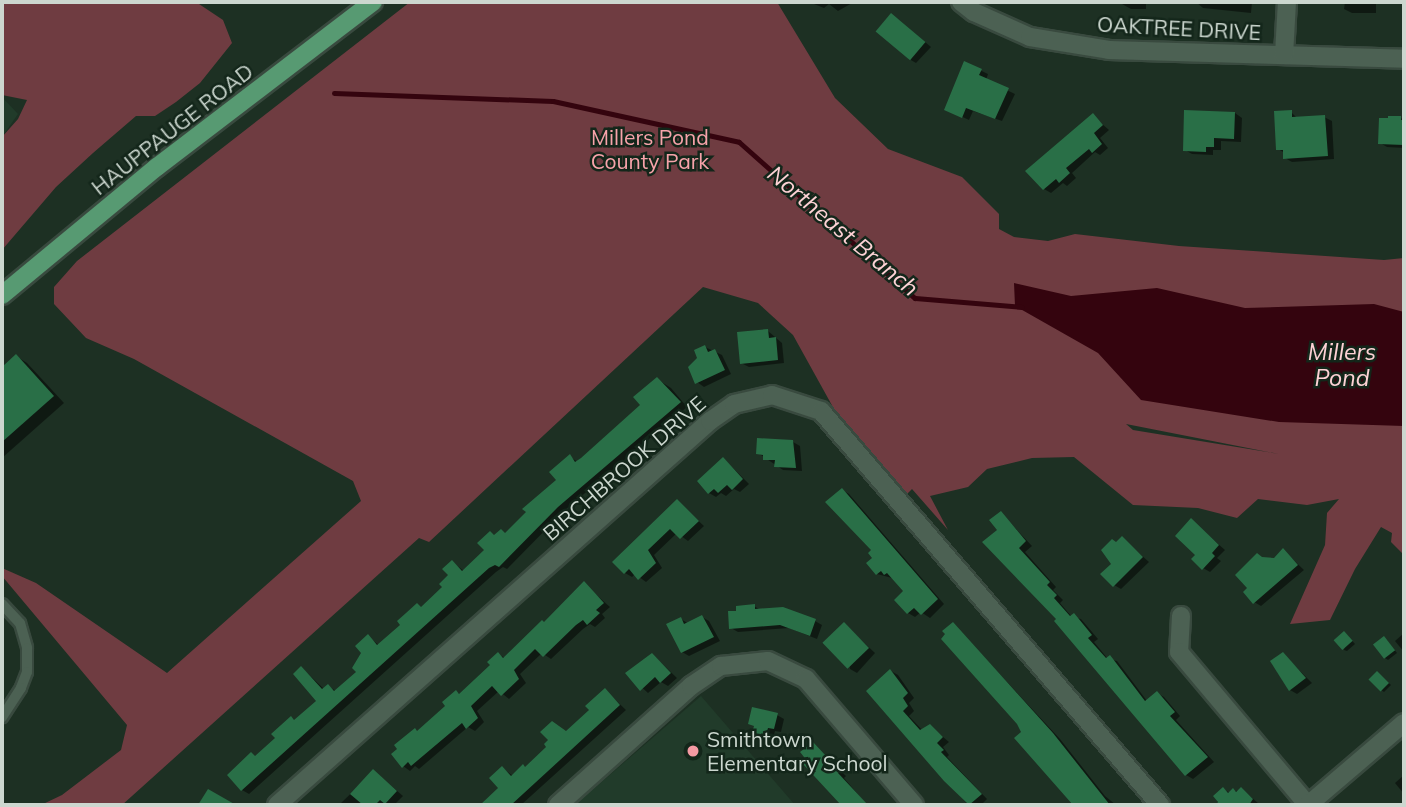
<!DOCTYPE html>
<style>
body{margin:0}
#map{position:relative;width:1406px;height:807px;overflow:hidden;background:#1d3023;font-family:Mulish,sans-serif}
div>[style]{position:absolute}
.built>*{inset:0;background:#213b2a}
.green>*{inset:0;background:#6f3c41}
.water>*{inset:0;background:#34040e}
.shadow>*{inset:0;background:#0007}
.stream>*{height:5px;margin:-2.5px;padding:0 2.5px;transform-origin:2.5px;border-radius:2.5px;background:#34040e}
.building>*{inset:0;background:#296f47;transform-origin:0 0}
.roads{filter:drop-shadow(2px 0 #394a3f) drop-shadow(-2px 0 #394a3f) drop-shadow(0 2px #394a3f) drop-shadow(0 -2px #394a3f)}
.service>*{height:10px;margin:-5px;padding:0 5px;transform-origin:5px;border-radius:5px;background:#4c6153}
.minor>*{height:18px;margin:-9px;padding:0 9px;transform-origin:9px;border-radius:9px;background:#4c6153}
.primary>*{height:18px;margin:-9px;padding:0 9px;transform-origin:9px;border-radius:9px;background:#579a72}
.dots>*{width:19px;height:19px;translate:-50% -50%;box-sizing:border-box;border:4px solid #13261a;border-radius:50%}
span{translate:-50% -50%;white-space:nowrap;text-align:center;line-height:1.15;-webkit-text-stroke:5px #13261a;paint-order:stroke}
.street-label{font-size:21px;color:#ccd7cf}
.park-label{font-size:21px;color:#f7a3aa}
.poi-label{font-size:21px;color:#ccd7cf}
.left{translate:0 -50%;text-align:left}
.water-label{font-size:23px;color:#fed2d5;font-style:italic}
.frame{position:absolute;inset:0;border:4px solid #ccd7cf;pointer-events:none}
</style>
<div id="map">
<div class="built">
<i style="clip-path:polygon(2px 97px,18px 114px,2px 137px)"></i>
<i style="clip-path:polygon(701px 696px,795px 805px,575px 805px)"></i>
</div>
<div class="green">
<i style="clip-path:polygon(2px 2px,196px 2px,223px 20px,232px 43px,200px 83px,176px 102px,155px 116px,136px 116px,93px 153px,56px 187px,2px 250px,2px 137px,18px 119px,27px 100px,2px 95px)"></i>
<i style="clip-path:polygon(evenodd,410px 2px,777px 2px,835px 98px,888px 149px,962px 177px,999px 214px,999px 229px,1014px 237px,1048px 241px,1075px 234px,1179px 246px,1384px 260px,1404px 258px,1404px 555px,1391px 542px,1392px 533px,1381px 527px,1355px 569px,1330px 620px,1290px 624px,1325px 545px,1327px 513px,1339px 499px,1307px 505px,1258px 499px,1237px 518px,1198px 508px,1133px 505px,1074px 457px,1032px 458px,987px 469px,968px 487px,930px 496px,948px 530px,912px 489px,907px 494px,834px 409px,793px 335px,758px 303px,703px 287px,429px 542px,419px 538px,122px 805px,41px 805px,62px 795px,121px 750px,127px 725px,2px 576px,2px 568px,36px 583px,167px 673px,361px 501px,353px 481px,134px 359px,86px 338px,54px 304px,54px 287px,77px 261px,410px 2px,1126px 424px,1279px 454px,1133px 430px,1126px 424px)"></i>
</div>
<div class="water">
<i style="clip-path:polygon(1014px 283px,1071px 296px,1157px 288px,1245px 308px,1374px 304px,1404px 312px,1404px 426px,1279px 422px,1141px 400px,1098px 353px,1015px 306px)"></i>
</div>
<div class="shadow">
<i style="clip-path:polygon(809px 2px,854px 2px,838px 11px,829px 4px,824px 8px)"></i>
<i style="clip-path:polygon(1095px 2px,1146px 2px,1146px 9px,1131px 9px,1122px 4px)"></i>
<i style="clip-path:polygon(1196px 2px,1252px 2px,1251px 13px,1203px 8px)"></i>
<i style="clip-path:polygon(1345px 2px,1376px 2px,1376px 13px,1352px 13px,1344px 9px)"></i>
<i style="clip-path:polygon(898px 19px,931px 47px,916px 63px,909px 59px)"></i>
<i style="clip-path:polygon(965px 63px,988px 74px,986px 80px,1015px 94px,1002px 121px,973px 111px,969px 120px,954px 113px)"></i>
<i style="clip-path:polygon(1291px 112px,1298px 119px,1324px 117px,1332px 121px,1334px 159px,1292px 162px,1285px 158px,1285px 153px,1278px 149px)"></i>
<i style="clip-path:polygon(1235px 113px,1242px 118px,1241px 142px,1221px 141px,1221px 150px,1213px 150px,1213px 155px,1192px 154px,1185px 150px)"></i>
<i style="clip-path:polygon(1093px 116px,1109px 130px,1100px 138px,1108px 148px,1100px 155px,1095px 152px,1072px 173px,1076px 178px,1067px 186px,1063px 183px,1051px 193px,1044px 189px)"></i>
<i style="clip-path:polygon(1401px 118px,1404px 120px,1404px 148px,1387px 147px,1380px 143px)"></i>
<i style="clip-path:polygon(768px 331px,782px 343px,784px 363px,749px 367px,741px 363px)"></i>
<i style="clip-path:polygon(705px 347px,722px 355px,731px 374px,704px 387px,697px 382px,699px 358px)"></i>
<i style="clip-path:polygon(16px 356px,27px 363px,64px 403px,2px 458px,2px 369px)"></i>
<i style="clip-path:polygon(657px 379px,671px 388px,687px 407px,565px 510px,507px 569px,503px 567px,496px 572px,249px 794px,242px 790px,291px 718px,295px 721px,319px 701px,302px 668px,324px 689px,328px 686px,336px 691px,358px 672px,368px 637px,379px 645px,422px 608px,445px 587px,452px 562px,464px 571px,486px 550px,490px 533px,496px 536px,501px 531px,506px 534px,558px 480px,570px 457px,578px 462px,643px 405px)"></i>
<i style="clip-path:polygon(793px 442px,800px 446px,802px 471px,783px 470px,758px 453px)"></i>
<i style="clip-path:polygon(724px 459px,749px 484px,740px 492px,734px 489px,726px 496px,721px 493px,716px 497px,709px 493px)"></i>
<i style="clip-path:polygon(842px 490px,849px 494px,944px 604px,930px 618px,921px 612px,915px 617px,908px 613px,896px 600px,906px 591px,892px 578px,877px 574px,874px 550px)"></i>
<i style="clip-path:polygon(677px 501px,704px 526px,688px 541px,677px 533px,654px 555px,662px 568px,646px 582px,635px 574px,632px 577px,625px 573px)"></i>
<i style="clip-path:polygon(1001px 513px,1032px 546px,1025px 552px,1056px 587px,1053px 590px,1063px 600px,1060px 603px,1072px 617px,1081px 619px,1098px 639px,1094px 642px,1108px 659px,1117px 661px,1147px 701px,1157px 693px,1164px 697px,1180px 716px,1176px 720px,1214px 762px,1193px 779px,1186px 775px,1059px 619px,1000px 530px)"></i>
<i style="clip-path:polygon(1192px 521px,1225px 550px,1217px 558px,1221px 561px,1210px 572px,1203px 568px,1197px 555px)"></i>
<i style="clip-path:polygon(1122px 538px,1149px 562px,1121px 589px,1114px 585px,1113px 564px,1117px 543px)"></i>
<i style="clip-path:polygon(1283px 550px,1304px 570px,1261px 606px,1254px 602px,1249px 588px,1265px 559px,1275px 559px)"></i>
<i style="clip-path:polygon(584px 584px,610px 607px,602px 614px,605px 618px,595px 627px,590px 624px,583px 629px,551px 659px,542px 653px,520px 674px,526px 683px,509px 699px,499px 691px,477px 711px,484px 722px,475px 731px,468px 727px,419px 769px,415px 766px,410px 771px,403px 766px,419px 732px,447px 706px,456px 692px,461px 695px,493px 665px,498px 654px,505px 658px,545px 624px)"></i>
<i style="clip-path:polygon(754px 606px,762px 611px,815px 621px,822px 625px,817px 639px,789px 628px,738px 632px,731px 628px)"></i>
<i style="clip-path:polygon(702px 617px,709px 621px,720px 641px,689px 656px,682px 652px,681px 619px,689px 624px)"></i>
<i style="clip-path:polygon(844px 624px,875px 653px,857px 673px,850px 669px)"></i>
<i style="clip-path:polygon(953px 624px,1060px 739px,1105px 796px,1116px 805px,1075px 805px,1017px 739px,1024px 733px,1018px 723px,948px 634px)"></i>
<i style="clip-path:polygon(1404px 633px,1404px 652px,1395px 641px)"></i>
<i style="clip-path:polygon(1347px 635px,1355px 644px,1347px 651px,1344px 650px)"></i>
<i style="clip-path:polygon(1387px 640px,1397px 653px,1388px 660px,1385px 658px)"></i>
<i style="clip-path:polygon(1283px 654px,1312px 683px,1297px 694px,1290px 690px)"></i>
<i style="clip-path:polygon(653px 655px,677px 678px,668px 686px,661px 682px,648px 693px,627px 674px)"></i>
<i style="clip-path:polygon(891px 671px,898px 675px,914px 698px,909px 703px,914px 711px,909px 716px,923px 731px,930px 726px,949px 742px,943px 747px,949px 755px,947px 757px,987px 799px,983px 803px,985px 805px,968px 805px,868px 691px)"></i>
<i style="clip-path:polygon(1380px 675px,1391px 685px,1384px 692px,1381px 690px)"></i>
<i style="clip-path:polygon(605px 690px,626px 710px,521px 805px,482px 805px,500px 788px,502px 768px,513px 776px,526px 768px,591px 710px)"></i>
<i style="clip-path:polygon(777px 715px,784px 719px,781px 732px,775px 731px,773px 739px,754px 733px)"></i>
<i style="clip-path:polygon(813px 744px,846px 776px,844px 778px,867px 805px,843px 805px,804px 763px)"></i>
<i style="clip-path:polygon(374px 771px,403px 796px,394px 805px,339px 805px)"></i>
<i style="clip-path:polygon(1404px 775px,1404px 794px,1395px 783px)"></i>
<i style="clip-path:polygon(1223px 789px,1230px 793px,1242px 789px,1259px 804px,1216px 805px)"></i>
</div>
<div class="stream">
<i style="left:334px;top:93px;width:219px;rotate:2.1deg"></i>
<i style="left:553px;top:101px;width:190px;rotate:12.4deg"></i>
<i style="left:739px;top:142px;width:235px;rotate:41.6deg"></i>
<i style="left:915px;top:298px;width:107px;rotate:4.8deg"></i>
</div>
<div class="building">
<i style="left:891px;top:13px;width:45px;height:24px;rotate:40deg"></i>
<i style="clip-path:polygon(964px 61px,982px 69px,979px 75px,1009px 88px,995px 119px,966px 108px,962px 118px,944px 110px)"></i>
<i style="clip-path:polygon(1184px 110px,1235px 112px,1234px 139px,1214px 138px,1214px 147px,1206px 147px,1206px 152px,1183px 151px)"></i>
<i style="clip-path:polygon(1292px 110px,1292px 117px,1325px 115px,1328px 156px,1283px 159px,1283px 150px,1276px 150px,1274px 111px)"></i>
<i style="clip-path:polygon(1093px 113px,1103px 125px,1094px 133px,1102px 144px,1092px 153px,1089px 149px,1066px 168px,1070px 173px,1059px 183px,1056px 179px,1043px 190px,1025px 171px)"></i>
<i style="clip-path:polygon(1388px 116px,1401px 116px,1401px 120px,1404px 120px,1404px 145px,1378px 144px,1379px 118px,1388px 118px)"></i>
<i style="clip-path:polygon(768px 329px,769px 338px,776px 337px,778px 360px,740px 364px,737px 332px)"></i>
<i style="clip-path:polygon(705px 345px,708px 352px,715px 349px,725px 370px,695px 384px,688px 367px,697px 358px,694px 350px)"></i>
<i style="clip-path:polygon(16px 354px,54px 396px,2px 442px,2px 367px)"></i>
<i style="clip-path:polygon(657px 377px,681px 402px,558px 507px,499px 567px,495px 565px,489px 568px,241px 791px,227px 775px,251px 752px,255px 756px,275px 738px,271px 734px,291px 716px,294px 720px,316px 701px,293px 674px,301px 666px,322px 689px,328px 684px,334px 691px,356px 672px,352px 668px,361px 653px,355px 646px,368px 634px,377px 645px,400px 625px,397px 621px,406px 613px,417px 603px,421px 607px,442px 587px,439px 584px,448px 575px,442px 569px,452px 560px,462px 571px,484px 550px,477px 543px,490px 531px,494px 535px,501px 529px,505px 533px,526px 512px,522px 509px,556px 480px,549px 472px,570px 454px,575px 462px,581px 458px,640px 405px,633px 397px)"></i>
<i style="clip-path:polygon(757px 438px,793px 440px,796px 468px,774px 467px,775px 460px,763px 460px,763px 455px,756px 454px)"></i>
<i style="clip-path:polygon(723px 457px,743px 479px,732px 490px,727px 485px,718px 493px,714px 489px,708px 494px,697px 481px)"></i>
<i style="clip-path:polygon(842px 488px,938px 599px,921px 615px,914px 608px,907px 614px,894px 600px,903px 591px,887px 573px,884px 575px,881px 571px,876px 575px,866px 563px,872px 558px,868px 553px,871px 550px,825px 502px)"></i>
<i style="clip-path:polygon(677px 499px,699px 521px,680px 539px,670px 529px,648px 550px,656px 563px,638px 580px,629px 569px,624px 574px,612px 562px)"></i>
<i style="clip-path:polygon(1001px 511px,1026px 541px,1019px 548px,1050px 582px,1047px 585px,1057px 595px,1054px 598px,1070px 616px,1074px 613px,1092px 635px,1088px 638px,1106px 658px,1110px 655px,1145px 701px,1157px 691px,1175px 712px,1170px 716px,1208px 757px,1185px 776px,1054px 621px,1056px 619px,982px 542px,997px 530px,989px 520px)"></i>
<i style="clip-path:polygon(1191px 518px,1219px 545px,1212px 553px,1215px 556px,1202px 570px,1191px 559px,1195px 555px,1175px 536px)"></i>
<i style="clip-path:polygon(1122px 536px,1143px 557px,1113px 587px,1100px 574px,1111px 564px,1101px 550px,1112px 539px,1116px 542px)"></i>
<i style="clip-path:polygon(1283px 548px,1298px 565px,1253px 604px,1243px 592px,1247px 588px,1235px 575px,1257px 553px,1262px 557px,1274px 558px)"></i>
<i style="clip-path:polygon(584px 581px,604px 603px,596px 610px,600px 613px,587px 625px,583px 620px,576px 625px,543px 657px,535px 649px,514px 670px,519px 679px,501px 696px,492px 686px,471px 706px,478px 718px,466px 729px,462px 723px,411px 766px,408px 762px,402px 768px,391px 754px,397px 749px,394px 745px,415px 728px,417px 731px,445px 706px,442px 702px,456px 690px,459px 694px,490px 665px,487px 662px,498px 652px,503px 658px,542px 620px,544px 622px)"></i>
<i style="clip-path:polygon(755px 604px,755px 609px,783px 607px,816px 619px,810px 636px,780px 625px,729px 629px,728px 611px,736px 611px,736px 606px)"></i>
<i style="clip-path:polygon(702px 615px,714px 637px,681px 653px,666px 624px,681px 617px,684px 624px)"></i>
<i style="left:844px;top:622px;width:36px;height:30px;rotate:46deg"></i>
<i style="clip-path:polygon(953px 622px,1053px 733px,1110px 805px,1073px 805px,1014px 738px,1021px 732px,1017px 724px,941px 639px,945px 634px,942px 631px)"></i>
<i style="left:1344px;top:631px;width:13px;height:14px;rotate:48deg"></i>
<i style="left:1384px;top:636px;width:18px;height:14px;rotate:52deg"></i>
<i style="clip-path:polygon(1283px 652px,1306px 678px,1289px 691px,1270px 661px)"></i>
<i style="clip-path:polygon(652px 653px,671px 673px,660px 683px,655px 677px,640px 691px,625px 673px)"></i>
<i style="clip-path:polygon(890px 669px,908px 693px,903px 698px,908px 706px,903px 711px,920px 730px,930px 724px,943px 737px,937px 743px,944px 750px,941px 752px,982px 794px,969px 805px,944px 781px,866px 691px)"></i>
<i style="left:1377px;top:671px;width:17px;height:12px;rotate:45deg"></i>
<i style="clip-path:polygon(605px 688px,620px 705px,511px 805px,480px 805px,498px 788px,489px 778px,502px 766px,511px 776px,523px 764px,525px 767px,546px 747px,544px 744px,548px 740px,540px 732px,552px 721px,566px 731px,589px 710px,585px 706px)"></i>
<i style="clip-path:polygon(752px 707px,778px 713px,774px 729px,768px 728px,766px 736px,752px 733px,754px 726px,748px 724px)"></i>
<i style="clip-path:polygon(813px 742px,840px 771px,838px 773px,868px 805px,841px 805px,802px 763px,804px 757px,800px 752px)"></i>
<i style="clip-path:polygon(373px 769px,397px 791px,385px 804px,380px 800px,375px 805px,363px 805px,350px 794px)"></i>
<i style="clip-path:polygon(1223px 787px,1228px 793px,1233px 788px,1236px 792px,1241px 787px,1253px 799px,1249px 805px,1215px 805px,1218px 802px,1213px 796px)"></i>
<i style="clip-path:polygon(208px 789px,236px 805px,198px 805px)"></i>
</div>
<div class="roads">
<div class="service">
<i style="left:2px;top:604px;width:26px;rotate:47deg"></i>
<i style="left:20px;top:623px;width:26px;rotate:74deg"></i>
<i style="left:27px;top:648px;width:24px;rotate:90deg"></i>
<i style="left:27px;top:672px;width:17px;rotate:111deg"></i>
<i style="left:21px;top:688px;width:35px;rotate:123deg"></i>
</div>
<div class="minor">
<i style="left:961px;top:2px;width:16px;rotate:38deg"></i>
<i style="left:974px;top:12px;width:61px;rotate:24.1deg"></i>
<i style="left:1030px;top:37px;width:80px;rotate:9.3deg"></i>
<i style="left:1109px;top:50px;width:295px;rotate:1.7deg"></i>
<i style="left:1284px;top:55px;width:53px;rotate:-86.8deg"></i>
<i style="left:1181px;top:616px;width:36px;rotate:93deg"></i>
<i style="left:1179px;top:652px;width:200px;rotate:49.9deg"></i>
<i style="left:277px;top:805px;width:579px;rotate:-41.57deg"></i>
<i style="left:710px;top:421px;width:29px;rotate:-35deg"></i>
<i style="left:734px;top:404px;width:39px;rotate:-13deg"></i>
<i style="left:772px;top:395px;width:52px;rotate:18.1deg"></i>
<i style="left:821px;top:411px;width:520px;rotate:49.29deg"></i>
<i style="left:558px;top:805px;width:178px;rotate:-41.8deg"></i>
<i style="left:691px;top:686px;width:36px;rotate:-34deg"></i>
<i style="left:721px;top:666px;width:47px;rotate:-6.1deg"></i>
<i style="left:768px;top:661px;width:42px;rotate:25.3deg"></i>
<i style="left:806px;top:679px;width:166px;rotate:49.4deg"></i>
<i style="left:1308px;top:805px;width:126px;rotate:-40.5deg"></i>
</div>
<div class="primary">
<i style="left:2px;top:295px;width:201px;rotate:-39.6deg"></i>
<i style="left:157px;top:167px;width:272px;rotate:-37.4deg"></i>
</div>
</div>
<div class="dots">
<i style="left:693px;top:751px;background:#f49aa3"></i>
</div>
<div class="street-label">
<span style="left:1179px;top:28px;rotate:3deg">OAKTREE DRIVE</span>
<span style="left:172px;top:129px;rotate:-38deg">HAUPPAUGE ROAD</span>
<span style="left:624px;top:468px;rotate:-41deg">BIRCHBROOK DRIVE</span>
</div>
<div class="park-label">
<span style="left:650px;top:149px">Millers Pond<br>County Park</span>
</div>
<div class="poi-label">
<span class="left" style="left:707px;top:751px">Smithtown<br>Elementary School</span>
</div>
<div class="water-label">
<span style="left:843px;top:231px;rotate:40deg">Northeast Branch</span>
<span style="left:1342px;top:365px">Millers<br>Pond</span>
</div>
<div class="frame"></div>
</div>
